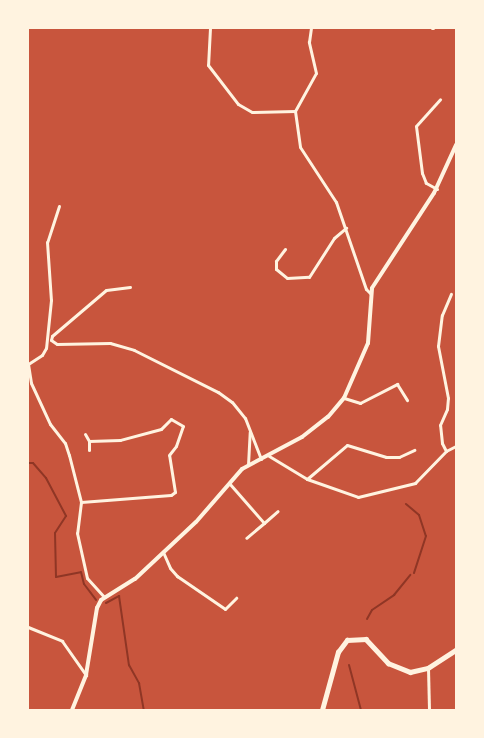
<!DOCTYPE html>
<style>
body{margin:0}
#map{position:relative;width:484px;height:738px;overflow:hidden;background:#c8553d;font-family:Raleway,sans-serif}
div>[style]{position:absolute}
.stream>*{height:2px;margin:-1px;padding:0 1px;transform-origin:1px;border-radius:1px;background:#8f3625}
.minor>*{height:3px;margin:-1.5px;padding:0 1.5px;transform-origin:1.5px;border-radius:1.5px;background:#fff3e0}
.tertiary>*{height:4px;margin:-2px;padding:0 2px;transform-origin:2px;border-radius:2px;background:#fff3e0}
.primary>*{height:4.5px;margin:-2.25px;padding:0 2.25px;transform-origin:2.25px;border-radius:2.25px;background:#fff3e0}
span{translate:-50% -50%;white-space:nowrap;text-align:center;line-height:1.15;-webkit-text-stroke:4px #fff3e0;paint-order:stroke}
.frame{position:absolute;inset:0;border:29px solid #fff3e0;pointer-events:none}
</style>
<div id="map">
<div class="stream">
<i style="left:28px;top:463px;width:5px"></i>
<i style="left:33px;top:463px;width:20px;rotate:49deg"></i>
<i style="left:46px;top:478px;width:43px;rotate:62.2deg"></i>
<i style="left:66px;top:516px;width:20px;rotate:123deg"></i>
<i style="left:55px;top:533px;width:44px;rotate:88.7deg"></i>
<i style="left:56px;top:577px;width:25px;rotate:-11deg"></i>
<i style="left:81px;top:572px;width:12px;rotate:76deg"></i>
<i style="left:84px;top:584px;width:20px;rotate:53deg"></i>
<i style="left:406px;top:504px;width:17px;rotate:40deg"></i>
<i style="left:419px;top:515px;width:22px;rotate:72deg"></i>
<i style="left:426px;top:536px;width:39px;rotate:108deg"></i>
<i style="left:106px;top:603px;width:15px;rotate:-28deg"></i>
<i style="left:119px;top:596px;width:70px;rotate:81.8deg"></i>
<i style="left:129px;top:665px;width:21px;rotate:61deg"></i>
<i style="left:139px;top:683px;width:27px;rotate:80deg"></i>
<i style="left:367px;top:619px;width:10px;rotate:-61deg"></i>
<i style="left:372px;top:610px;width:27px;rotate:-34deg"></i>
<i style="left:394px;top:595px;width:26px;rotate:-51deg"></i>
<i style="left:349px;top:665px;width:47px;rotate:75.1deg"></i>
</div>
<div class="minor">
<i style="left:210px;top:28px;width:37px;rotate:93deg"></i>
<i style="left:208px;top:65px;width:49px;rotate:52.4deg"></i>
<i style="left:238px;top:104px;width:16px;rotate:30deg"></i>
<i style="left:252px;top:112px;width:43px;rotate:-1.3deg"></i>
<i style="left:295px;top:111px;width:36px;rotate:82deg"></i>
<i style="left:300px;top:147px;width:66px;rotate:56.8deg"></i>
<i style="left:336px;top:202px;width:92px;rotate:71deg"></i>
<i style="left:366px;top:289px;width:7px;rotate:45deg"></i>
<i style="left:432px;top:28px;width:1px"></i>
<i style="left:295px;top:111px;width:43px;rotate:-61.1deg"></i>
<i style="left:316px;top:73px;width:32px;rotate:-103deg"></i>
<i style="left:309px;top:42px;width:14px;rotate:-82deg"></i>
<i style="left:437px;top:189px;width:13px;rotate:-151deg"></i>
<i style="left:426px;top:183px;width:11px;rotate:-112deg"></i>
<i style="left:422px;top:173px;width:47px;rotate:-97.3deg"></i>
<i style="left:416px;top:126px;width:36px;rotate:-48deg"></i>
<i style="left:59px;top:206px;width:38px;rotate:108deg"></i>
<i style="left:47px;top:242px;width:58px;rotate:86.1deg"></i>
<i style="left:51px;top:300px;width:48px;rotate:95.9deg"></i>
<i style="left:46px;top:348px;width:8px;rotate:120deg"></i>
<i style="left:42px;top:355px;width:17px;rotate:147deg"></i>
<i style="left:28px;top:364px;width:19px;rotate:81deg"></i>
<i style="left:31px;top:383px;width:45px;rotate:65.1deg"></i>
<i style="left:50px;top:424px;width:24px;rotate:52deg"></i>
<i style="left:65px;top:443px;width:13px;rotate:72deg"></i>
<i style="left:69px;top:455px;width:49px;rotate:75.7deg"></i>
<i style="left:81px;top:502px;width:31px;rotate:97deg"></i>
<i style="left:77px;top:533px;width:46px;rotate:77.5deg"></i>
<i style="left:87px;top:578px;width:25px;rotate:48deg"></i>
<i style="left:285px;top:249px;width:15px;rotate:127deg"></i>
<i style="left:276px;top:261px;width:8px;rotate:90deg"></i>
<i style="left:276px;top:269px;width:14px;rotate:39deg"></i>
<i style="left:287px;top:278px;width:22px;rotate:-3deg"></i>
<i style="left:309px;top:277px;width:46px;rotate:-57.3deg"></i>
<i style="left:334px;top:238px;width:16px;rotate:-40deg"></i>
<i style="left:130px;top:287px;width:24px;rotate:173deg"></i>
<i style="left:106px;top:290px;width:71px;rotate:139.6deg"></i>
<i style="left:52px;top:336px;width:4px;rotate:104deg"></i>
<i style="left:51px;top:340px;width:7px;rotate:34deg"></i>
<i style="left:57px;top:344px;width:53px;rotate:-1.1deg"></i>
<i style="left:110px;top:343px;width:25px;rotate:16deg"></i>
<i style="left:134px;top:350px;width:94px;rotate:26.6deg"></i>
<i style="left:218px;top:392px;width:17px;rotate:36deg"></i>
<i style="left:232px;top:402px;width:21px;rotate:51deg"></i>
<i style="left:245px;top:418px;width:44px;rotate:68.7deg"></i>
<i style="left:344px;top:398px;width:17px;rotate:17deg"></i>
<i style="left:360px;top:403px;width:42px;rotate:-27.2deg"></i>
<i style="left:397px;top:384px;width:19px;rotate:58deg"></i>
<i style="left:85px;top:434px;width:8px;rotate:60deg"></i>
<i style="left:89px;top:441px;width:9px;rotate:90deg"></i>
<i style="left:446px;top:451px;width:9px;rotate:-117deg"></i>
<i style="left:442px;top:443px;width:18px;rotate:-96deg"></i>
<i style="left:440px;top:425px;width:17px;rotate:-66deg"></i>
<i style="left:447px;top:409px;width:11px;rotate:-85deg"></i>
<i style="left:448px;top:398px;width:53px;rotate:-100.9deg"></i>
<i style="left:438px;top:346px;width:31px;rotate:-83deg"></i>
<i style="left:442px;top:315px;width:23px;rotate:-67deg"></i>
<i style="left:269px;top:456px;width:44px;rotate:31.2deg"></i>
<i style="left:307px;top:479px;width:54px;rotate:19.4deg"></i>
<i style="left:358px;top:497px;width:59px;rotate:-13.8deg"></i>
<i style="left:415px;top:483px;width:45px;rotate:-45.9deg"></i>
<i style="left:446px;top:451px;width:11px;rotate:-27deg"></i>
<i style="left:248px;top:465px;width:33px;rotate:-87deg"></i>
<i style="left:307px;top:479px;width:52px;rotate:-40.4deg"></i>
<i style="left:347px;top:445px;width:41px;rotate:17.1deg"></i>
<i style="left:386px;top:457px;width:13px"></i>
<i style="left:399px;top:457px;width:17px;rotate:-25deg"></i>
<i style="left:229px;top:483px;width:53px;rotate:48.8deg"></i>
<i style="left:264px;top:523px;width:23px;rotate:140deg"></i>
<i style="left:81px;top:502px;width:90px;rotate:-4.4deg"></i>
<i style="left:171px;top:495px;width:5px;rotate:-37deg"></i>
<i style="left:175px;top:492px;width:37px;rotate:-99deg"></i>
<i style="left:169px;top:455px;width:11px;rotate:-52deg"></i>
<i style="left:176px;top:446px;width:21px;rotate:-71deg"></i>
<i style="left:183px;top:426px;width:14px;rotate:-150deg"></i>
<i style="left:171px;top:419px;width:14px;rotate:135deg"></i>
<i style="left:161px;top:429px;width:42px;rotate:165deg"></i>
<i style="left:120px;top:440px;width:31px;rotate:178deg"></i>
<i style="left:264px;top:523px;width:18px;rotate:-41deg"></i>
<i style="left:163px;top:552px;width:17px;rotate:66deg"></i>
<i style="left:170px;top:568px;width:11px;rotate:49deg"></i>
<i style="left:177px;top:576px;width:58px;rotate:34.5deg"></i>
<i style="left:225px;top:609px;width:16px;rotate:-45deg"></i>
<i style="left:28px;top:627px;width:37px;rotate:22deg"></i>
<i style="left:62px;top:641px;width:42px;rotate:54.8deg"></i>
<i style="left:428px;top:668px;width:42px;rotate:88.6deg"></i>
</div>
<div class="tertiary">
<i style="left:72px;top:710px;width:38px;rotate:-68deg"></i>
<i style="left:86px;top:675px;width:68px;rotate:-80.7deg"></i>
<i style="left:97px;top:608px;width:9px;rotate:-63deg"></i>
<i style="left:101px;top:600px;width:40px;rotate:-32deg"></i>
<i style="left:135px;top:579px;width:83px;rotate:-43.1deg"></i>
<i style="left:196px;top:522px;width:70px;rotate:-49deg"></i>
<i style="left:242px;top:469px;width:68px;rotate:-28.1deg"></i>
<i style="left:302px;top:437px;width:33px;rotate:-38deg"></i>
<i style="left:328px;top:417px;width:25px;rotate:-50deg"></i>
<i style="left:344px;top:398px;width:60px;rotate:-66.4deg"></i>
<i style="left:368px;top:343px;width:55px;rotate:-85.8deg"></i>
<i style="left:372px;top:288px;width:113px;rotate:-56.9deg"></i>
<i style="left:434px;top:193px;width:53px;rotate:-65.4deg"></i>
</div>
<div class="primary">
<i style="left:322px;top:710px;width:60px;rotate:-74.6deg"></i>
<i style="left:338px;top:652px;width:15px;rotate:-53deg"></i>
<i style="left:347px;top:640px;width:19px;rotate:-3deg"></i>
<i style="left:366px;top:639px;width:33px;rotate:47deg"></i>
<i style="left:388px;top:663px;width:24px;rotate:22deg"></i>
<i style="left:410px;top:672px;width:18px;rotate:-13deg"></i>
<i style="left:428px;top:668px;width:33px;rotate:-33deg"></i>
</div>
<div class="frame"></div>
</div>
